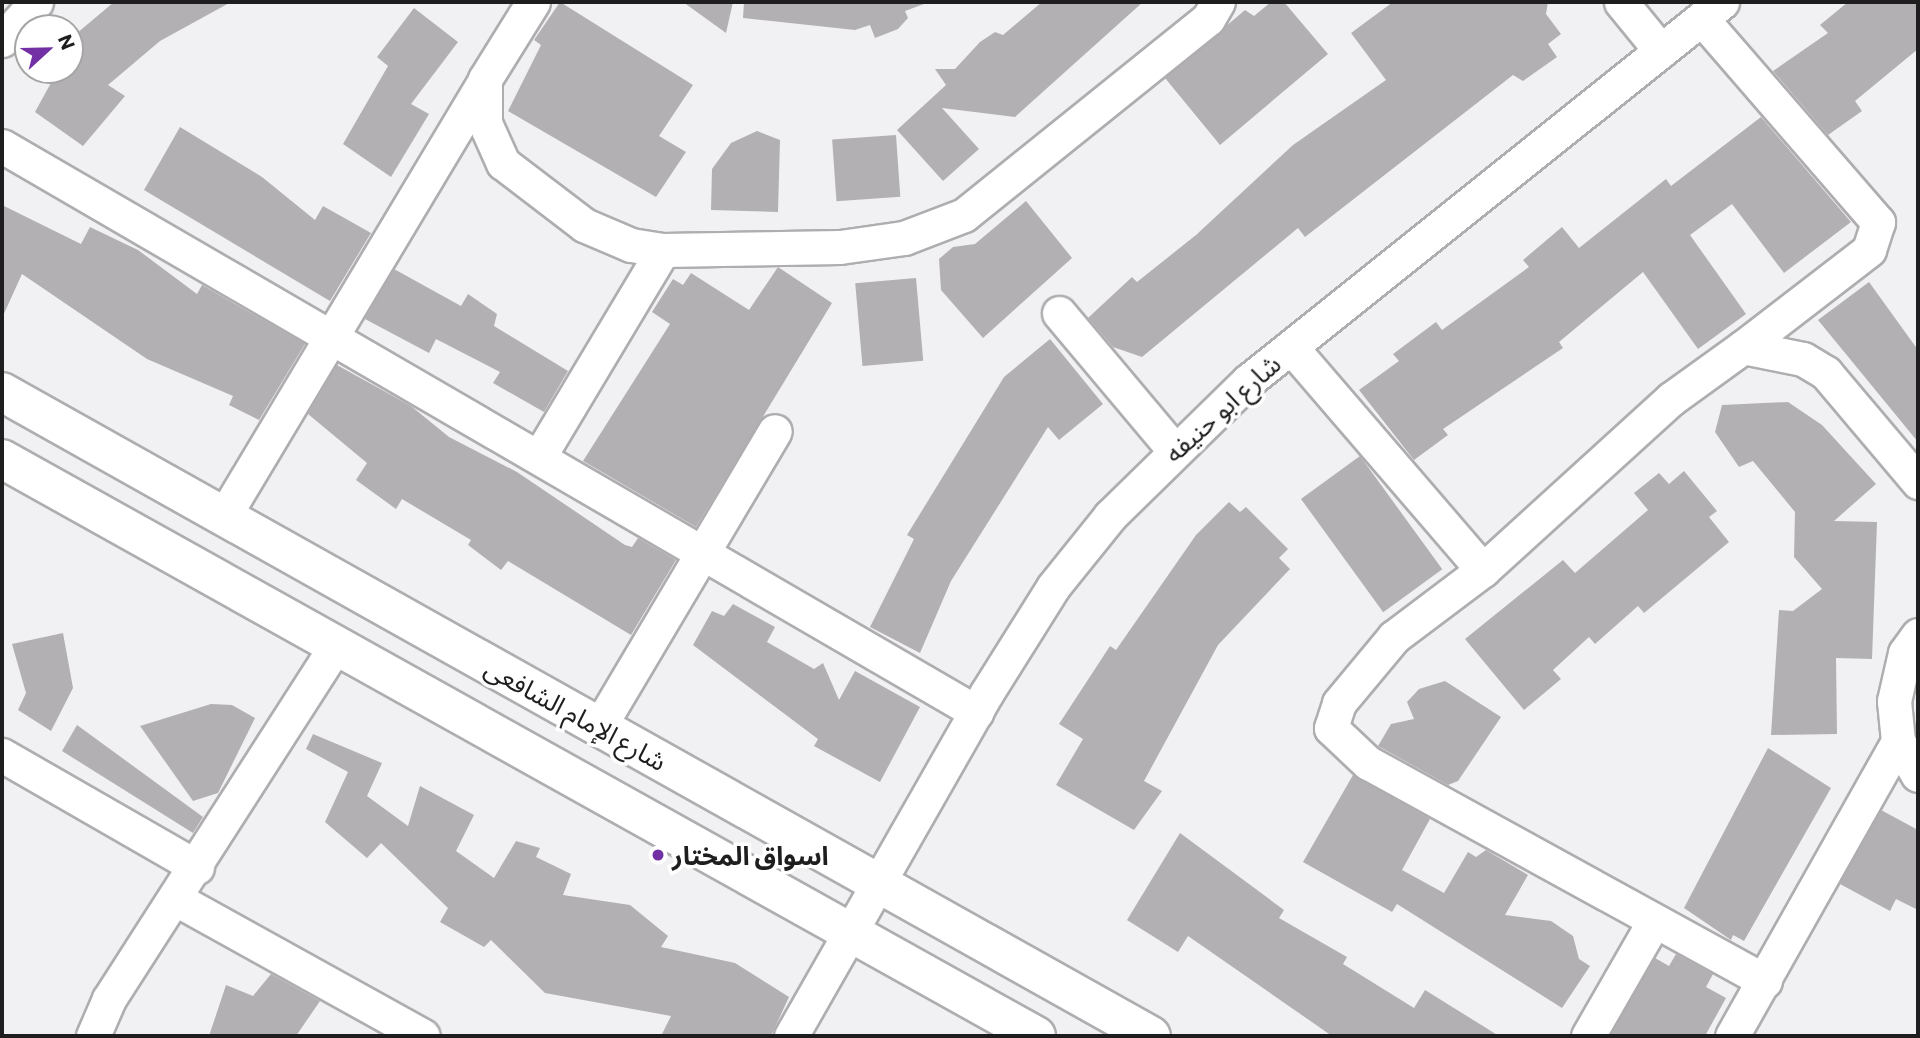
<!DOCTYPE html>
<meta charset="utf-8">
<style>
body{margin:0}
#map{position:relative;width:1920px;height:1038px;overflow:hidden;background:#f1f0f3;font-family:Commissioner,"Noto Sans Arabic",sans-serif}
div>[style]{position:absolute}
.building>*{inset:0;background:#b2b0b3;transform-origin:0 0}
.roads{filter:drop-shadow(2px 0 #afadb0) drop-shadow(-2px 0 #afadb0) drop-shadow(0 2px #afadb0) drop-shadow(0 -2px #afadb0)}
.street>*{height:33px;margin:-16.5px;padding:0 16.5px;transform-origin:16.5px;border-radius:16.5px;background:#fff}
.secondary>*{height:38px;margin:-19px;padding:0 19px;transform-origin:19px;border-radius:19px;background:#fff}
.dots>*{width:19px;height:19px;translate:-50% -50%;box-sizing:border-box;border:4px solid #fff;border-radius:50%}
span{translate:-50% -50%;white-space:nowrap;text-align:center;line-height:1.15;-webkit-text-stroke:7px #fff;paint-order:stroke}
.street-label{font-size:26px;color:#1f1e1f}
.poi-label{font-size:26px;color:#1f1e1f;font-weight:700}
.left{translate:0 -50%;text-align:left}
.frame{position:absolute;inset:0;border:4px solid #1f1e1f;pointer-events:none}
.north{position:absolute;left:14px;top:14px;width:70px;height:70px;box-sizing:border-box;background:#fff;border:2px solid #a5a5a5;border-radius:50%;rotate:68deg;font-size:19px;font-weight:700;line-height:28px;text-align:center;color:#1f1e1f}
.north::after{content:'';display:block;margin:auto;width:24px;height:32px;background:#7330a4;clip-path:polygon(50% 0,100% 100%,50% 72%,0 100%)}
</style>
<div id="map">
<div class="building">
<i style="clip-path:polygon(114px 2px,231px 2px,160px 41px,108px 85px,125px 96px,83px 146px,35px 112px,58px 70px,70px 70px,70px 39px)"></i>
<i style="clip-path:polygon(560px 2px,693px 85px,659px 136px,686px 152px,656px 197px,508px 111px,541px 45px,534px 40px)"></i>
<i style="clip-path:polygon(683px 2px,733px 2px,726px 33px)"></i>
<i style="clip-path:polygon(744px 2px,924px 2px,924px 4px,905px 11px,908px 18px,898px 29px,875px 38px,870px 25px,855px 30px,743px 18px)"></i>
<i style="clip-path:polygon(1042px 2px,1143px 2px,1015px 117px,942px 108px,979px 149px,943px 181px,897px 130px,946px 85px,935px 69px,955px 69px,980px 42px,995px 32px,1003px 35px)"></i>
<i style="clip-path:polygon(1271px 2px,1284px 2px,1328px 54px,1220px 145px,1165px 78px,1245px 10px,1254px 16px)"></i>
<i style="clip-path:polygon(1393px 2px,1548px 2px,1546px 14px,1561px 34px,1548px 44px,1557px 57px,1523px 81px,1513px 75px,1305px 237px,1298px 228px,1142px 357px,1113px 347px,1088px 318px,1132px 277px,1137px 282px,1196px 235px,1293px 145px,1386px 80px,1351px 33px)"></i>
<i style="clip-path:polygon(1848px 2px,1918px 2px,1918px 49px,1855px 101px,1862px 111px,1828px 135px,1773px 71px,1828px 33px,1820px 25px)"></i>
<i style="clip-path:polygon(414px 8px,458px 42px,411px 104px,429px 114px,391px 177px,343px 144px,388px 66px,377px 57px)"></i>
<i style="clip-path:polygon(1761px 117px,1851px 222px,1784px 273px,1732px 204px,1690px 235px,1746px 314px,1698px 349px,1643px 272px,1559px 342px,1563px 348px,1443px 429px,1448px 435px,1414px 460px,1359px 390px,1399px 361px,1393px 354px,1436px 322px,1442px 330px,1529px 267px,1523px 260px,1562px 227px,1579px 248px,1666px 179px,1671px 186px)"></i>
<i style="clip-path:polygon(180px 127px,262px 177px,315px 220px,323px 206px,371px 233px,330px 301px,144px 190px)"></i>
<i style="clip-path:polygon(757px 131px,780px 140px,778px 212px,711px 210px,712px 169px,731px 143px)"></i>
<i style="left:896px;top:135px;width:62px;height:64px;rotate:86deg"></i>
<i style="clip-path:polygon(1026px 201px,1072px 258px,983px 338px,941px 290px,939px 259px,953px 247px,975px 244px)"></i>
<i style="clip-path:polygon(2px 205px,81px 244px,90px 227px,138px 250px,197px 294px,202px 285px,305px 344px,259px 420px,229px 405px,233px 396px,147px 359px,22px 274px,2px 318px)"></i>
<i style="clip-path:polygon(778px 267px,832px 303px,696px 527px,583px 461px,670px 324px,652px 312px,673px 279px,683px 285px,691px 273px,749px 310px)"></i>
<i style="clip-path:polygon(394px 269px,461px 306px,468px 294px,497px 314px,494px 326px,568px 371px,544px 412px,493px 383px,500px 372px,436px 339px,429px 353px,365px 319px)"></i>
<i style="left:916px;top:278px;width:83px;height:61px;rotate:85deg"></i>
<i style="clip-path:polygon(1869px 282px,1918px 350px,1918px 442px,1818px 320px)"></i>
<i style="clip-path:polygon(1050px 339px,1103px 404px,1059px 440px,1048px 427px,951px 581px,920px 653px,870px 627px,914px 539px,907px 535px,1004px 377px)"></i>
<i style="clip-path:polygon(337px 365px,411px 406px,449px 437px,517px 472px,625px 545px,632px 547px,638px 538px,676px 560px,631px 635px,508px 561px,501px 570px,468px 545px,471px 540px,402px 499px,396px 509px,356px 480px,367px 463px,308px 414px)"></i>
<i style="clip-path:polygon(1788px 402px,1822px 425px,1876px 484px,1834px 521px,1877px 522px,1872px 659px,1836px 658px,1837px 734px,1771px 735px,1779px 610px,1793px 611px,1822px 589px,1794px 557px,1795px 512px,1753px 461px,1739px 467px,1715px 432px,1722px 405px)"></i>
<i style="left:1360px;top:456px;width:140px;height:73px;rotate:54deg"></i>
<i style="clip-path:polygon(1684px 471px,1717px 511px,1709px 517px,1729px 542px,1644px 613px,1638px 606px,1595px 644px,1589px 637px,1553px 670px,1561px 679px,1524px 710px,1465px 639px,1563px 560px,1575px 573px,1648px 510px,1634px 493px,1659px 473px,1669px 484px)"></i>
<i style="clip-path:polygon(1229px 502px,1240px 512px,1246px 507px,1288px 549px,1279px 558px,1290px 569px,1218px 645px,1144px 781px,1162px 791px,1134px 830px,1056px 785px,1083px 739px,1059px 724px,1110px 646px,1116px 650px,1196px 535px)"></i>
<i style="clip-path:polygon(733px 604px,775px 627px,767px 642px,814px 669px,823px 663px,839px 700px,855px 671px,920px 707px,880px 782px,814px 746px,818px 739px,693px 645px,712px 611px,724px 616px)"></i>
<i style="clip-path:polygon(63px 633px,73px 688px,51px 731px,18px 710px,26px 693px,12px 644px)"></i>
<i style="clip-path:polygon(1445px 681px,1501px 717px,1458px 781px,1448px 785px,1378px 746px,1391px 724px,1414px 719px,1407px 702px,1419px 689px)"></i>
<i style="clip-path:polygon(211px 704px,232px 705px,255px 718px,218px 793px,193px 801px,140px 726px)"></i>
<i style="clip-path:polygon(77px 725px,203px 817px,193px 833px,62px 751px)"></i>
<i style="clip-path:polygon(313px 734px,382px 763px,367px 796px,408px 826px,420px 786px,474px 815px,456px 851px,494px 878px,516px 841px,540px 848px,536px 857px,571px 874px,563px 895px,630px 905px,668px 936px,661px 947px,735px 963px,789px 997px,771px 1036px,661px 1036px,671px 1016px,545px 993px,491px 940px,484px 947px,440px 922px,448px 908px,381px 843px,367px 858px,325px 822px,348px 772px,306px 749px)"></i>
<i style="clip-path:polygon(1768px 748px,1831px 788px,1744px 941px,1733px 935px,1731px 940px,1684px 908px)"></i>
<i style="clip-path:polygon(1353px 775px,1430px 819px,1402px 870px,1444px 893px,1468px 852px,1476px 857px,1486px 850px,1528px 875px,1505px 915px,1551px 921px,1573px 936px,1579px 959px,1590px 966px,1562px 1008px,1397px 904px,1392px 912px,1303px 862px)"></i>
<i style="clip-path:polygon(1881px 810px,1918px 830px,1918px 910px,1896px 899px,1890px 911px,1840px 884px)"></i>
<i style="clip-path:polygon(1180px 833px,1284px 910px,1279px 918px,1347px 957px,1343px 964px,1414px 1008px,1425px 990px,1499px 1036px,1332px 1036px,1188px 936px,1178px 952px,1127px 920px)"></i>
<i style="clip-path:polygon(1676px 954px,1713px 974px,1706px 987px,1726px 998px,1705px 1036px,1610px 1036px,1655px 958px,1669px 966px)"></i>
<i style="clip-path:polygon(271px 974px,320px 1001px,296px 1036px,209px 1036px,226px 985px,253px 996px)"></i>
</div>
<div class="roads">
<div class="street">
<i style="left:533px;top:2px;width:91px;rotate:121.9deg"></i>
<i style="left:485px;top:79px;width:44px;rotate:90deg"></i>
<i style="left:485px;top:123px;width:44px;rotate:65.8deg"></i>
<i style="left:503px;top:163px;width:102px;rotate:37.4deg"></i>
<i style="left:584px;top:225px;width:51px;rotate:23.1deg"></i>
<i style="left:631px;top:245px;width:32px;rotate:9deg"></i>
<i style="left:663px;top:250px;width:177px;rotate:-1deg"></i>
<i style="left:840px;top:247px;width:65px;rotate:-8deg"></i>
<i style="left:904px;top:238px;width:64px;rotate:-21deg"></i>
<i style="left:964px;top:215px;width:313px;rotate:-38.8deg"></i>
<i style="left:1208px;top:19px;width:20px;rotate:-60deg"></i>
<i style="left:1621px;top:2px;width:63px;rotate:50.8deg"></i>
<i style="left:1702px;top:19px;width:269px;rotate:49.1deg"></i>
<i style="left:1878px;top:222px;width:29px;rotate:108deg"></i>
<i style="left:1869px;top:250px;width:159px;rotate:142.4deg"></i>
<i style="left:2px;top:40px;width:51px;rotate:-48.2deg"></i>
<i style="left:2px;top:146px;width:1127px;rotate:30.16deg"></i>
<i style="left:1059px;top:313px;width:177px;rotate:50deg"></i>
<i style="left:1291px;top:347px;width:294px;rotate:49.3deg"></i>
<i style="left:539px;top:457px;width:241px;rotate:-59.1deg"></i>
<i style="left:224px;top:516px;width:506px;rotate:-59.08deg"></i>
<i style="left:1918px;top:635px;width:22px;rotate:126deg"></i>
<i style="left:1905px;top:653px;width:49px;rotate:102.9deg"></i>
<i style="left:1894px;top:701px;width:40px;rotate:84.3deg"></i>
<i style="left:1898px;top:741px;width:39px;rotate:60deg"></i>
<i style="left:599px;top:727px;width:344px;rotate:-59.3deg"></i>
<i style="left:2px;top:755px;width:225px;rotate:29.9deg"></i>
<i style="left:176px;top:899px;width:282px;rotate:29deg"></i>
<i style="left:1765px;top:981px;width:453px;rotate:-151.2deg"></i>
<i style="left:1368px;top:763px;width:51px;rotate:-136.6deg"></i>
<i style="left:1331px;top:728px;width:26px;rotate:-72deg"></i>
<i style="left:1339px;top:703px;width:86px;rotate:-50.2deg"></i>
<i style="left:1394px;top:637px;width:111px;rotate:-37deg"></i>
<i style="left:1483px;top:570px;width:254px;rotate:-42.3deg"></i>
<i style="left:1671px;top:399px;width:89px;rotate:-35.8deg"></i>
<i style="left:1743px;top:347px;width:61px;rotate:11.3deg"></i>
<i style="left:1803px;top:359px;width:27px;rotate:31deg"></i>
<i style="left:1826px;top:373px;width:143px;rotate:49.8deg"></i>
<i style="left:93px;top:1036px;width:40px;rotate:-66.6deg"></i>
<i style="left:109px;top:999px;width:421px;rotate:-57.3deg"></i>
<i style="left:791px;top:1036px;width:394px;rotate:-60.3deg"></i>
<i style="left:986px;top:694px;width:126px;rotate:-57.9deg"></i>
<i style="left:1053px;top:587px;width:91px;rotate:-51.2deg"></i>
<i style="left:1110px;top:516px;width:193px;rotate:-44.4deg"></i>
<i style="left:1248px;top:381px;width:607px;rotate:-38.65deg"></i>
<i style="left:1588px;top:1036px;width:133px;rotate:-60.1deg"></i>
<i style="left:1732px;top:1036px;width:338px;rotate:-60.6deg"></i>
</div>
<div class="secondary">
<i style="left:2px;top:392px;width:1317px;rotate:29.27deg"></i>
<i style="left:2px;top:459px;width:1184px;rotate:29.16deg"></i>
</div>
</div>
<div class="dots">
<i style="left:658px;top:855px;background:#7330a4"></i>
</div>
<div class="street-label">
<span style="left:1222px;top:408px;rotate:-42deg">شارع ابو حنيفه</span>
<span style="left:576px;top:714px;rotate:29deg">شارع الإمام الشافعى</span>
</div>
<div class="poi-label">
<span class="left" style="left:672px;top:855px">اسواق المختار</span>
</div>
<div class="frame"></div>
<div class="north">N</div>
</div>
